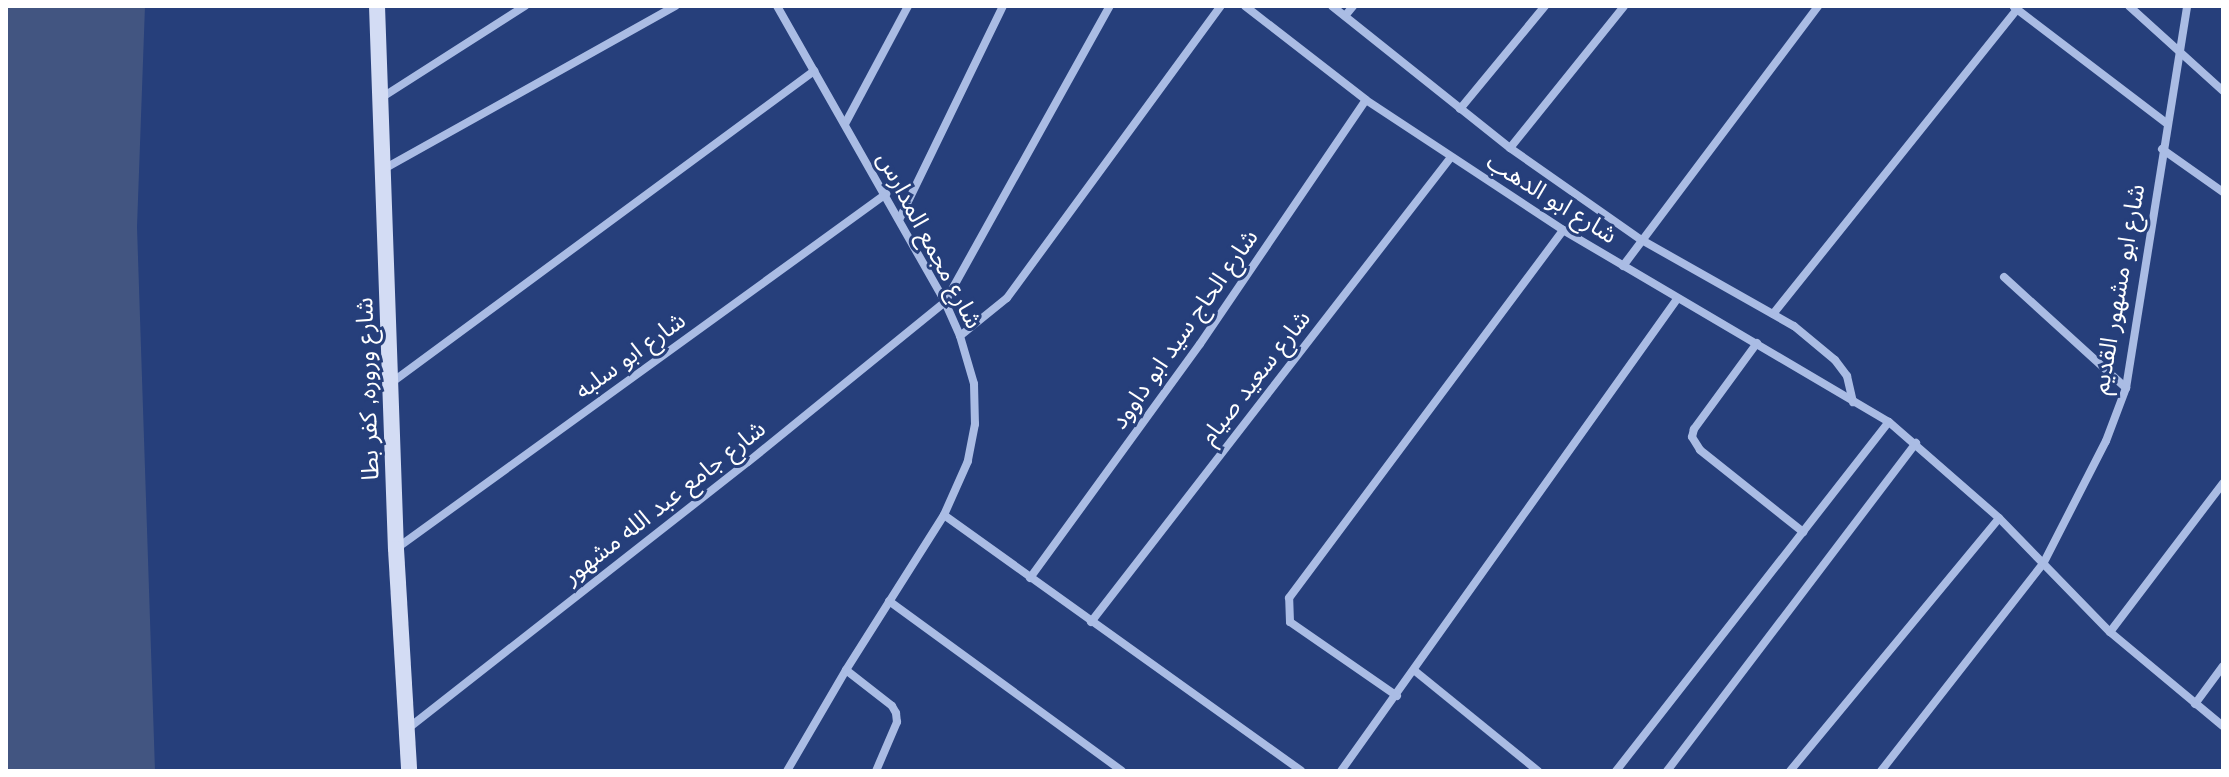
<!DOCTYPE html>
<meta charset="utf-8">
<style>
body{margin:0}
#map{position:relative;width:2229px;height:777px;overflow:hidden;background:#263f7b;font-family:Helvetica,"Noto Sans Arabic",sans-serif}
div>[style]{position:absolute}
.water>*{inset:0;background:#425581}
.street>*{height:8px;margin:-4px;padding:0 4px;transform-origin:4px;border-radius:4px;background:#aabce4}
.secondary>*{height:16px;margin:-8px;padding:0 8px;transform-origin:8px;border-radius:8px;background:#d3dcf4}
span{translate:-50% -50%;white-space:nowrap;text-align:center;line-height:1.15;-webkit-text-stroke:6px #263f7b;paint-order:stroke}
.street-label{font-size:24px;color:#fff}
.frame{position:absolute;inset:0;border:8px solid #fff;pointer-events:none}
</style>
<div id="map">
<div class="water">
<i style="clip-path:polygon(6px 6px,145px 6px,137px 227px,155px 771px,6px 771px)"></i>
</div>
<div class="street">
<i style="left:777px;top:6px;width:340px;rotate:60.4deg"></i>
<i style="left:945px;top:302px;width:37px;rotate:66deg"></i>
<i style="left:960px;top:336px;width:50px;rotate:73.7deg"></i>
<i style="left:974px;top:384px;width:40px;rotate:88.6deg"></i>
<i style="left:975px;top:424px;width:38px;rotate:101deg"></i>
<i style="left:968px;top:461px;width:59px;rotate:114deg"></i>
<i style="left:944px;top:515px;width:183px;rotate:122.3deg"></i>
<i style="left:846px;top:670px;width:117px;rotate:120.3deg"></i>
<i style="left:1245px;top:6px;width:153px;rotate:37.8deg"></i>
<i style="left:1366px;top:100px;width:236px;rotate:33.4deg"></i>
<i style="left:1563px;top:230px;width:378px;rotate:30.5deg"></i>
<i style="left:1889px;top:422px;width:146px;rotate:41.1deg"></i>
<i style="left:1999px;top:518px;width:159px;rotate:45.8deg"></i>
<i style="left:2110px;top:632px;width:147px;rotate:39.8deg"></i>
<i style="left:1332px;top:6px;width:228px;rotate:38.6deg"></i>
<i style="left:1510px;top:148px;width:159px;rotate:35deg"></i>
<i style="left:1640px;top:239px;width:177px;rotate:29.5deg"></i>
<i style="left:1794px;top:326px;width:53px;rotate:39.7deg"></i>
<i style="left:1835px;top:360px;width:20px;rotate:53deg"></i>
<i style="left:1847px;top:376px;width:27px;rotate:77deg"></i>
<i style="left:2129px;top:6px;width:127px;rotate:42.1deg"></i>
<i style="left:2014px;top:7px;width:191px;rotate:37.3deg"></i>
<i style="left:1345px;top:16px;width:13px;rotate:-51deg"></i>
<i style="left:381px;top:98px;width:171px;rotate:-32.6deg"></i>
<i style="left:1460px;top:109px;width:134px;rotate:-50.5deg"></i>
<i style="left:845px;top:124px;width:134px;rotate:-61.9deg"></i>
<i style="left:1510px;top:148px;width:182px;rotate:-51.2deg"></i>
<i style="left:2162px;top:149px;width:75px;rotate:35.2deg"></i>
<i style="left:382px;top:170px;width:336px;rotate:-29.2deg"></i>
<i style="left:900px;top:218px;width:236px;rotate:-64.1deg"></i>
<i style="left:1623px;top:266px;width:325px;rotate:-53.1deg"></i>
<i style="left:2004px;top:277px;width:165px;rotate:42.3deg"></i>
<i style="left:1773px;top:314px;width:391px;rotate:-51.3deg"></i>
<i style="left:960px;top:336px;width:60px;rotate:-39deg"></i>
<i style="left:1007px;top:298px;width:362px;rotate:-53.8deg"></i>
<i style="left:1757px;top:343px;width:107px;rotate:126.2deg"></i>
<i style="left:1694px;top:429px;width:8px;rotate:104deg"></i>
<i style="left:1692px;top:437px;width:15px;rotate:58deg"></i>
<i style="left:1700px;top:450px;width:132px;rotate:38.5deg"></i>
<i style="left:391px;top:383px;width:526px;rotate:-36.41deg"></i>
<i style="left:944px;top:515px;width:439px;rotate:35.6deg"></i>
<i style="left:397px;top:548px;width:604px;rotate:-35.9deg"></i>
<i style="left:1030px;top:578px;width:289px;rotate:-54deg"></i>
<i style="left:1200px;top:344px;width:295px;rotate:-55.8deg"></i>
<i style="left:889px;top:601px;width:288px;rotate:36.1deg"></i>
<i style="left:1091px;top:622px;width:588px;rotate:-52.25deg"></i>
<i style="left:2110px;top:632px;width:187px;rotate:-52.8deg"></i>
<i style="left:846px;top:670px;width:58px;rotate:38deg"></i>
<i style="left:892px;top:706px;width:8px;rotate:60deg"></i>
<i style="left:896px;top:713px;width:9px;rotate:84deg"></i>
<i style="left:897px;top:722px;width:53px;rotate:113.2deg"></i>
<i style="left:1415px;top:671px;width:159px;rotate:39.1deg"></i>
<i style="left:1397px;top:696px;width:130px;rotate:-145.3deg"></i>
<i style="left:1290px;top:622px;width:24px;rotate:-92deg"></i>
<i style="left:1289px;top:598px;width:459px;rotate:-53.3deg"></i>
<i style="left:2195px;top:704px;width:47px;rotate:-53.6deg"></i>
<i style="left:406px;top:730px;width:434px;rotate:-38.1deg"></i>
<i style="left:748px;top:462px;width:254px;rotate:-39.1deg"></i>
<i style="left:945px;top:302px;width:339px;rotate:-60.9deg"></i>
<i style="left:1341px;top:771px;width:579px;rotate:-54.55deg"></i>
<i style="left:1616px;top:771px;width:443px;rotate:-52deg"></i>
<i style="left:1667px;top:771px;width:412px;rotate:-52.8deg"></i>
<i style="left:1790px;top:771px;width:328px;rotate:-50.4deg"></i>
<i style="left:1881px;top:771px;width:263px;rotate:-52deg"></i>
<i style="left:2043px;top:564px;width:138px;rotate:-62.9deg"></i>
<i style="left:2106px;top:441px;width:57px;rotate:-69.3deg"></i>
<i style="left:2126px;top:388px;width:387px;rotate:-80.9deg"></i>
</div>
<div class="secondary">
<i style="left:377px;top:6px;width:543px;rotate:88deg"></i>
<i style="left:396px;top:549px;width:222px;rotate:86.6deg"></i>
</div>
<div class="street-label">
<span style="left:1552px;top:198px;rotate:32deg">شارع ابو الدهب</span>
<span style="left:930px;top:240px;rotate:62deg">شارع مجمع المدارس</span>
<span style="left:2118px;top:289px;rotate:-80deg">شارع ابو مشهور القديم</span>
<span style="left:1184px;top:329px;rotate:-55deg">شارع الحاج سيد ابو داوود</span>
<span style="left:630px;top:355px;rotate:-36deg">شارع ابو سلبه</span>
<span style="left:1255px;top:377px;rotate:-52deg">شارع سعيد صيام</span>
<span style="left:367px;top:389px;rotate:-92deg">شارع وروره, كفر بطا</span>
<span style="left:664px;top:502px;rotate:-38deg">شارع جامع عبد الله مشهور</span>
</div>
<div class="frame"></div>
</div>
